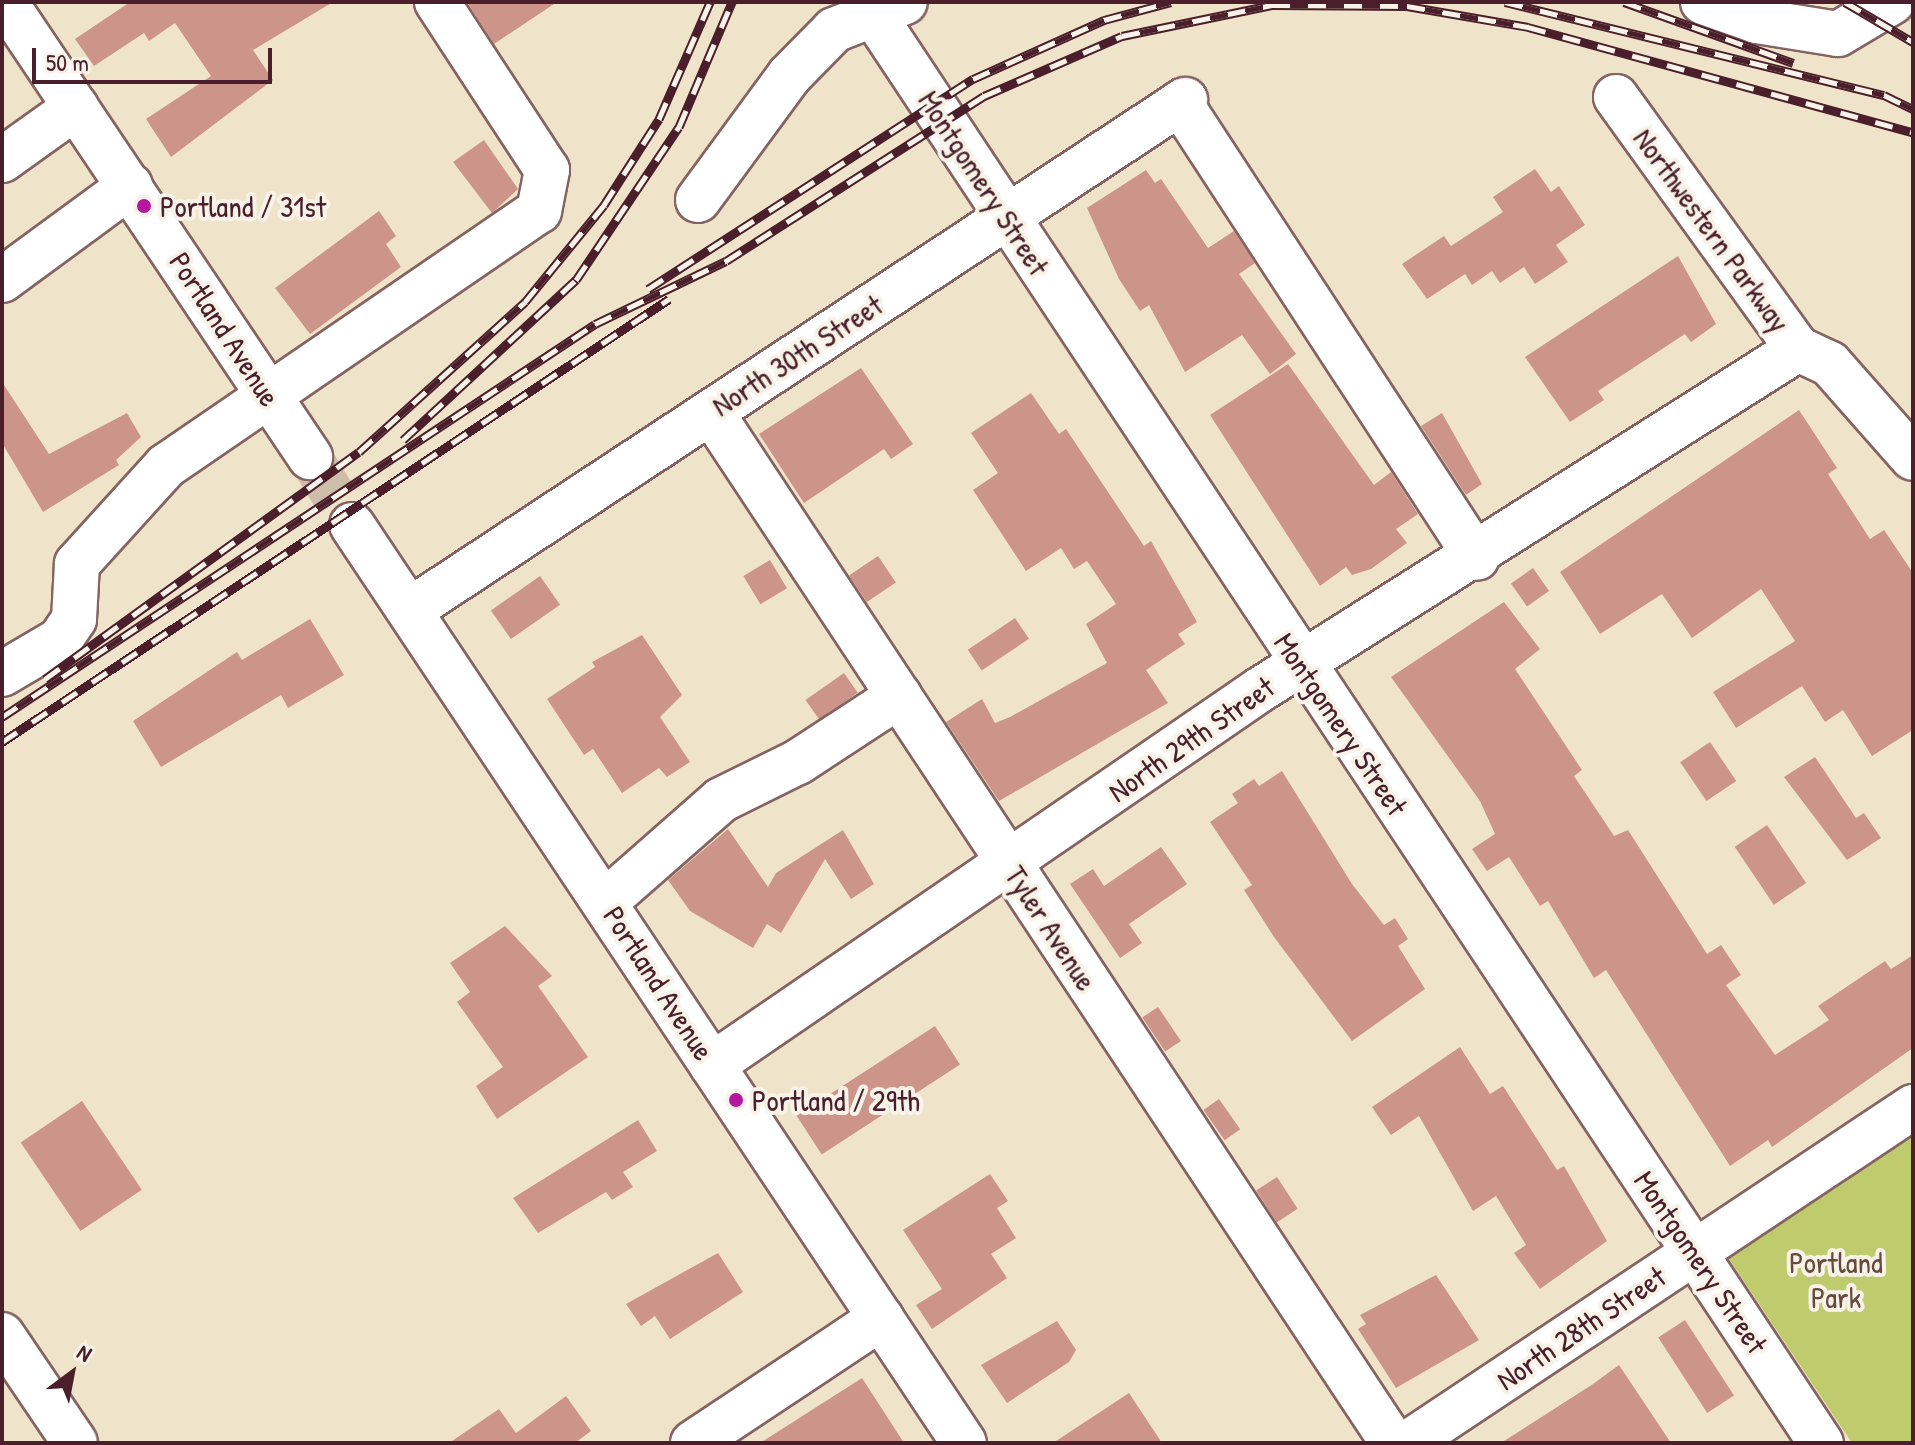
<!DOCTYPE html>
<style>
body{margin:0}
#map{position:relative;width:1915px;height:1445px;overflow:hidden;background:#efe4c9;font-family:"Patrick Hand",sans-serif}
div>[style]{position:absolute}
.green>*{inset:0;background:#bfcb6d}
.building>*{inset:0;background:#cd958a;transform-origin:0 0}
.minor-tunnel>*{height:44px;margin-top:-22px;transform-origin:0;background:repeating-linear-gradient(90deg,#cebda9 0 44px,transparent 0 66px)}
.roads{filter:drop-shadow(2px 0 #846462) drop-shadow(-2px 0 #846462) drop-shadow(0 2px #846462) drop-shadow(0 -2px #846462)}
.minor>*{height:44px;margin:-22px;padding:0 22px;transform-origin:22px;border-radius:22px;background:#fff}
.rail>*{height:9px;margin-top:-4.5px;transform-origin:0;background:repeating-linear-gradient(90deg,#f7f3e8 0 18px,#4a1f2b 0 36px);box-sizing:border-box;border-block:2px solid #4a1f2b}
.dots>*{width:22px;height:22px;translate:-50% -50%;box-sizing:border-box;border:4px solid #f7f3e8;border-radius:50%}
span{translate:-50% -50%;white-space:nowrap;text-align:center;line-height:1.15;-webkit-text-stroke:8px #f7f3e8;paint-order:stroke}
.street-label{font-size:30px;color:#4a1f2b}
.poi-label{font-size:30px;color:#4a1f2b}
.left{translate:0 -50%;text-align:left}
.park-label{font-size:30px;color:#674a3c}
.frame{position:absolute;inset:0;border:4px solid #4a1f2b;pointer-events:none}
.north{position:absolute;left:32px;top:1333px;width:80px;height:80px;-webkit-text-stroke:6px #f7f3e8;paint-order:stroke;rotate:32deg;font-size:22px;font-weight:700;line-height:32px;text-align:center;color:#4a1f2b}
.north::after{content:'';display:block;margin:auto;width:28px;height:36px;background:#4a1f2b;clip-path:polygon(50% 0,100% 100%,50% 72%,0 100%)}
.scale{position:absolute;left:32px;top:48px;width:240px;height:36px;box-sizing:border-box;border:4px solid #4a1f2b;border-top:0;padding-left:10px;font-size:24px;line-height:28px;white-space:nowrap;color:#4a1f2b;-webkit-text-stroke:6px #f7f3e8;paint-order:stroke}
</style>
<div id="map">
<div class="green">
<i style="clip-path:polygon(1913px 1132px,1913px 1443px,1852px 1443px,1727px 1256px)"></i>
</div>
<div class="building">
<i style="clip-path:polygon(130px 2px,333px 2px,253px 50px,273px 80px,171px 157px,146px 119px,211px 76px,175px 23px,149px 41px,144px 33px,94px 66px,75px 39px)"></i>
<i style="clip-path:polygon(467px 2px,557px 2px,494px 44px)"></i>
<i style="clip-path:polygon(484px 140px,518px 189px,492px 213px,453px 162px)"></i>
<i style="clip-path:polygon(1535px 169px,1551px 192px,1559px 186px,1585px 225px,1556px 245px,1568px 262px,1535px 284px,1524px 267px,1500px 283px,1492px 271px,1472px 285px,1465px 274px,1427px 299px,1402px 264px,1444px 236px,1451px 246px,1503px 212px,1493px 197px)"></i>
<i style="clip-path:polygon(1146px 170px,1155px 183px,1161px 179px,1208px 248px,1234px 231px,1255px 263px,1239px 274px,1296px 354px,1270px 374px,1242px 335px,1185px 372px,1149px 305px,1140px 311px,1119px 279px,1087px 208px)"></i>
<i style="clip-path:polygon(379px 211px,396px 236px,386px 244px,401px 267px,310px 334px,275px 288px)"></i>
<i style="clip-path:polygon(1678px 256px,1716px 324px,1691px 342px,1685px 334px,1598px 391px,1604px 400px,1570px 422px,1525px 357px)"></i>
<i style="clip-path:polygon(1288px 364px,1374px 485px,1391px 472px,1418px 514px,1396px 529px,1407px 543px,1371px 569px,1352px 575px,1346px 567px,1320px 586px,1210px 415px)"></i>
<i style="clip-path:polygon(861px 368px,913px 444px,891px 459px,884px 449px,804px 503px,759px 434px)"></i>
<i style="clip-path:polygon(2px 382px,49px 454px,127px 413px,141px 437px,116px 460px,119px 465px,43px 512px,2px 443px)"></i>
<i style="clip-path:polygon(1031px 393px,1059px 434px,1066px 429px,1144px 546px,1151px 541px,1197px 622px,1178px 634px,1185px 644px,1146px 670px,1168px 703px,999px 801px,946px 722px,982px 699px,995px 723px,1010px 717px,1107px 663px,1086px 624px,1116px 604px,1087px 561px,1074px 569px,1061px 548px,1026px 571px,973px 490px,998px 473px,971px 433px)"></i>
<i style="clip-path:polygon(1799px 410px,1837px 468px,1828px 474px,1870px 539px,1884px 530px,1913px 573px,1913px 730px,1872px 756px,1843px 710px,1825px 722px,1802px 686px,1736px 728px,1713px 692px,1795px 641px,1761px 589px,1692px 638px,1662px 594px,1600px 634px,1560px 572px)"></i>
<i style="clip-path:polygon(1442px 413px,1482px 484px,1466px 495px,1421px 426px)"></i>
<i style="left:878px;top:556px;width:32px;height:35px;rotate:56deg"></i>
<i style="left:770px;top:560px;width:33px;height:31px;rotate:59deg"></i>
<i style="left:1533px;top:568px;width:28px;height:27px;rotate:55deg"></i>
<i style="left:540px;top:576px;width:35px;height:60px;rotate:55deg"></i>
<i style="clip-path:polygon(1504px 602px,1540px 649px,1515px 669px,1582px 770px,1574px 776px,1614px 836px,1628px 830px,1707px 954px,1721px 945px,1741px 975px,1726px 985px,1775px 1055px,1829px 1020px,1818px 1006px,1885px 961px,1891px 969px,1913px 955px,1913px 1048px,1772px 1147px,1768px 1140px,1730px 1166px,1606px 970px,1594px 978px,1548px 901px,1540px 906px,1509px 857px,1487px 871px,1472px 849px,1495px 834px,1480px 801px,1391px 677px)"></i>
<i style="left:1015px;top:618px;width:25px;height:57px;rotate:56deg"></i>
<i style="clip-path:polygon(310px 619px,344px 675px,288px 708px,281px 695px,161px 767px,133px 721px,237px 652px,242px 660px)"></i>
<i style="clip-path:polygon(642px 635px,682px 695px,660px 717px,690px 762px,667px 777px,659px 768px,622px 793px,593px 749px,584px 755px,547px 699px,595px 667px,592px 662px)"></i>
<i style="left:844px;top:673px;width:24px;height:47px;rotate:55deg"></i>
<i style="left:1710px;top:742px;width:47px;height:36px;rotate:56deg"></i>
<i style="clip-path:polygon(1815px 757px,1856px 818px,1864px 813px,1881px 838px,1847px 860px,1784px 777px)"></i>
<i style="clip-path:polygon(1282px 771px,1352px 884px,1384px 925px,1395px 918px,1408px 939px,1398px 946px,1425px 989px,1352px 1041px,1274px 937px,1244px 890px,1252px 885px,1210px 822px,1238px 803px,1232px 794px,1254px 779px,1259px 786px)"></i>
<i style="left:1767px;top:825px;width:70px;height:39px;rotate:56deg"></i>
<i style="clip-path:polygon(728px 829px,768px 887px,776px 873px,843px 830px,874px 884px,851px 899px,825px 859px,781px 933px,767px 924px,753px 948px,690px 911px,668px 880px)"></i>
<i style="clip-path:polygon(1161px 847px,1187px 884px,1129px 924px,1142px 943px,1120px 958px,1070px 884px,1093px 869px,1104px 886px)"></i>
<i style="clip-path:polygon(505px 926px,552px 976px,538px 986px,588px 1057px,497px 1119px,476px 1086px,503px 1067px,457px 1002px,470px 992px,450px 963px)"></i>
<i style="left:1158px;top:1007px;width:41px;height:19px;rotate:56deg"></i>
<i style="left:935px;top:1026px;width:46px;height:165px;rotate:57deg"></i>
<i style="clip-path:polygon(1460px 1047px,1490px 1094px,1503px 1086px,1557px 1170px,1564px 1166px,1607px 1241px,1540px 1289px,1514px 1253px,1526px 1245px,1496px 1196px,1473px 1211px,1419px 1116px,1391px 1135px,1372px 1107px)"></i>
<i style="left:1219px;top:1099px;width:37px;height:19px;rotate:55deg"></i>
<i style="left:82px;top:1101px;width:107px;height:74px;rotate:56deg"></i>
<i style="clip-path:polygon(638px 1120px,657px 1151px,623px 1172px,633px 1187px,612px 1200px,606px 1192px,538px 1233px,513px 1198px)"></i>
<i style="clip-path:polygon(990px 1174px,1008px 1201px,997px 1208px,1016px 1238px,991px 1254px,1007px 1278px,932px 1329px,916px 1305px,942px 1289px,903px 1230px)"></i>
<i style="left:1277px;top:1177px;width:38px;height:25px;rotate:57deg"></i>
<i style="clip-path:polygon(718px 1253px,743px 1292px,670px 1339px,655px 1316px,641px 1326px,626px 1304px)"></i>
<i style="clip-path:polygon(1436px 1275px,1479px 1340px,1396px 1388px,1358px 1329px,1366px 1324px,1360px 1315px)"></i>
<i style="left:1685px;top:1320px;width:90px;height:32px;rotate:57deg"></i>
<i style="clip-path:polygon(1057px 1321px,1076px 1350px,1069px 1362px,1007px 1403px,981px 1365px)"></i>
<i style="clip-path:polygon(1619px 1365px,1671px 1443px,1501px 1443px,1593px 1384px)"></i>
<i style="clip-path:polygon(862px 1378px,904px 1443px,760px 1443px)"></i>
<i style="clip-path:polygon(1129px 1393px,1162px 1443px,1053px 1443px)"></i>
<i style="clip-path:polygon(566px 1396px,591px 1431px,575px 1443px,449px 1443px,499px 1409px,516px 1433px)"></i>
</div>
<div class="minor-tunnel">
<i style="left:310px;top:457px;width:80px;rotate:58.3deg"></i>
</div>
<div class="roads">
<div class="minor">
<i style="left:5px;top:2px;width:548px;rotate:56.16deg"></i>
<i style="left:865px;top:2px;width:1729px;rotate:56.44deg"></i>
<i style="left:1703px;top:2px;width:57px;rotate:19.4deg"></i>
<i style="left:1757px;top:21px;width:82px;rotate:9.1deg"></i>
<i style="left:1838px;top:34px;width:63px;rotate:-30.7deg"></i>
<i style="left:1616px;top:97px;width:311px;rotate:54.2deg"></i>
<i style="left:1798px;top:349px;width:35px;rotate:25deg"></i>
<i style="left:1830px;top:364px;width:125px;rotate:48.6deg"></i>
<i style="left:1180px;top:103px;width:543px;rotate:56.87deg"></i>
<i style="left:2px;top:160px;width:91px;rotate:-35.6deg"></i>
<i style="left:698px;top:200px;width:154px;rotate:-53.7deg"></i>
<i style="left:789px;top:76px;width:64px;rotate:-45.6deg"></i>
<i style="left:834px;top:30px;width:76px;rotate:-21.5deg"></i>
<i style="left:2px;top:280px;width:159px;rotate:-36.3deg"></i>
<i style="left:711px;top:412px;width:1236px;rotate:56.52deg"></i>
<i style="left:352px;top:525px;width:1103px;rotate:56.31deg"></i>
<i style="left:410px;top:610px;width:928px;rotate:-33.35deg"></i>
<i style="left:2px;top:674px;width:67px;rotate:-30.4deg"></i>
<i style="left:60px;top:640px;width:25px;rotate:-56deg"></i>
<i style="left:74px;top:619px;width:55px;rotate:-86.9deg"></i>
<i style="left:77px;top:564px;width:132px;rotate:-47.8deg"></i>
<i style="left:166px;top:466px;width:452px;rotate:-34.4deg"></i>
<i style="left:539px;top:211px;width:42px;rotate:-79deg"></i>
<i style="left:547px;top:170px;width:201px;rotate:-123.2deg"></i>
<i style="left:605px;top:902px;width:154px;rotate:-41.3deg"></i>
<i style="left:721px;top:800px;width:86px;rotate:-26.3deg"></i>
<i style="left:798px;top:762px;width:121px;rotate:-33.2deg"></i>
<i style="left:712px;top:1065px;width:665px;rotate:-34.41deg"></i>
<i style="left:1261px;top:689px;width:636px;rotate:-32.34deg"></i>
<i style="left:2px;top:1335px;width:130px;rotate:55.9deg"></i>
<i style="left:693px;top:1443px;width:226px;rotate:-33.6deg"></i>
<i style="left:1408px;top:1443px;width:607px;rotate:-33.64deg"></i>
</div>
</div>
<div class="rail">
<i style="left:1505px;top:2px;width:390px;rotate:13.8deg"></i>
<i style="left:1884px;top:95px;width:32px;rotate:26deg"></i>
<i style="left:1624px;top:2px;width:180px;rotate:19.8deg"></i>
<i style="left:1845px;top:2px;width:79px;rotate:30.5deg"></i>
<i style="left:648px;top:289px;width:387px;rotate:-32.9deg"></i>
<i style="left:973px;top:79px;width:144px;rotate:-24.2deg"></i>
<i style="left:1104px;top:20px;width:69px;rotate:-15deg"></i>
<i style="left:403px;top:440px;width:236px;rotate:-42.8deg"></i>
<i style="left:576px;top:280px;width:184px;rotate:-56.1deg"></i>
<i style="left:679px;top:127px;width:136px;rotate:-67deg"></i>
<i style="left:45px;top:679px;width:387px;rotate:-35.9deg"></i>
<i style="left:359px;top:452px;width:224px;rotate:-42.1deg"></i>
<i style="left:525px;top:302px;width:125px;rotate:-50.8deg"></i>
<i style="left:604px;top:205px;width:102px;rotate:-57.4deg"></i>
<i style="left:659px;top:119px;width:128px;rotate:-66.4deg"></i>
<i style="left:2px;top:717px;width:711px;rotate:-33.53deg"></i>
<i style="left:595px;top:324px;width:145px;rotate:-25.7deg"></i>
<i style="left:726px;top:261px;width:306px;rotate:-32.6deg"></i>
<i style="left:984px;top:96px;width:150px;rotate:-23.5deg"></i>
<i style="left:1122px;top:36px;width:153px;rotate:-11.7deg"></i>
<i style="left:1272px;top:5px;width:135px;rotate:0.4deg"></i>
<i style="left:1407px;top:6px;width:123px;rotate:9.8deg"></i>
<i style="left:1528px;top:27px;width:399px;rotate:15.3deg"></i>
<i style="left:2px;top:742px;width:801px;rotate:-33.59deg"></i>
</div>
<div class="dots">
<i style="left:144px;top:206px;background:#b5179e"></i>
<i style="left:736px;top:1100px;background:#b5179e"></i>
</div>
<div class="street-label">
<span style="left:984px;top:183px;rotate:57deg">Montgomery Street</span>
<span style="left:1712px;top:230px;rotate:54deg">Northwestern Parkway</span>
<span style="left:225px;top:329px;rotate:57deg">Portland Avenue</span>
<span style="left:797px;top:355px;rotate:-33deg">North 30th Street</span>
<span style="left:1341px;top:724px;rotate:56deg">Montgomery Street</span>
<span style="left:1191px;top:739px;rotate:-35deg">North 29th Street</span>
<span style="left:1051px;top:928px;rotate:57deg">Tyler Avenue</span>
<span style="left:659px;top:983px;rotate:57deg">Portland Avenue</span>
<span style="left:1701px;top:1262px;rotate:56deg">Montgomery Street</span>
<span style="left:1581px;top:1328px;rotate:-34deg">North 28th Street</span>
</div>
<div class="poi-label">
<span class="left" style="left:160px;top:206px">Portland / 31st</span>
<span class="left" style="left:752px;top:1100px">Portland / 29th</span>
</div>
<div class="park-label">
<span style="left:1836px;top:1279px">Portland<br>Park</span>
</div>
<div class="frame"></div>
<div class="north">N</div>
<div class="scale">50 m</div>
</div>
